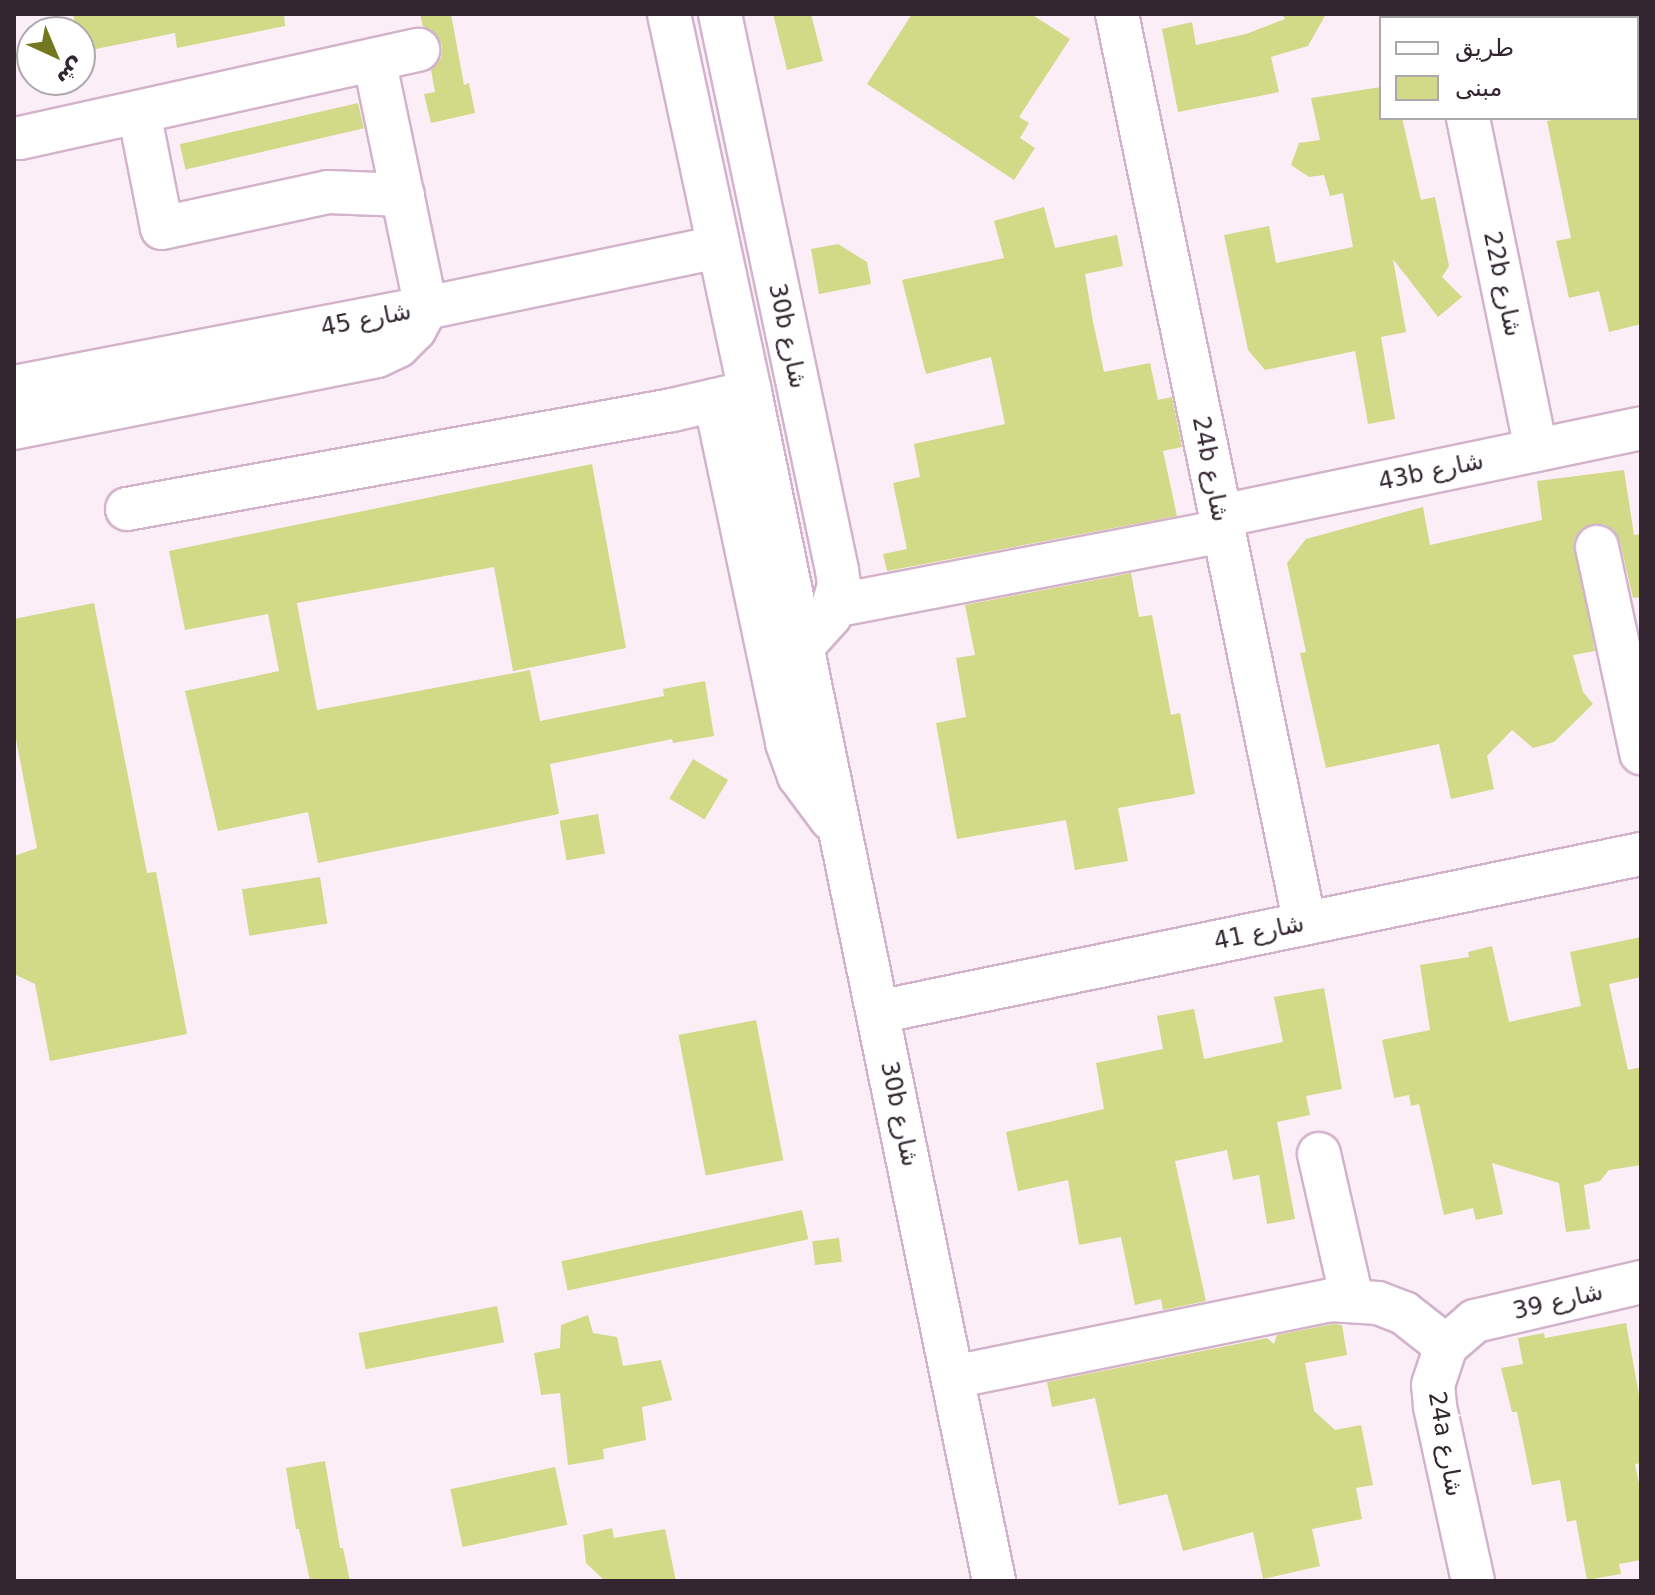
<!DOCTYPE html>
<meta charset="utf-8">
<style>
body{margin:0}
#map{position:relative;width:1655px;height:1595px;overflow:hidden;background:#fbeef7;font-family:"DejaVu Sans",Cairo,sans-serif}
div>[style]{position:absolute}
.building>*{inset:0;background:#d2d987;transform-origin:0 0}
.roads{filter:drop-shadow(2px 0 #d3b3cb) drop-shadow(-2px 0 #d3b3cb) drop-shadow(0 2px #d3b3cb) drop-shadow(0 -2px #d3b3cb)}
.minor>*{height:42px;margin:-21px;padding:0 21px;transform-origin:21px;border-radius:21px;background:#fff}
span{translate:-50% -50%;white-space:nowrap;text-align:center;line-height:1.15;-webkit-text-stroke:8px #fff;paint-order:stroke}
.street-label{font-size:24px;color:#332630}
.frame{position:absolute;inset:0;border:16px solid #332630;pointer-events:none}
.legend{position:absolute;left:1379px;top:16px;width:260px;height:104px;box-sizing:border-box;background:#fff;border:2px solid #ada8ac;margin:0;padding:10px 14px;list-style:none;font-size:24px;color:#332630}
.legend li{display:flex;align-items:center;gap:16px;height:40px}
.legend b{width:40px;border:2px solid #ada8ac}
.north{position:absolute;left:16px;top:16px;width:80px;height:80px;box-sizing:border-box;background:#fff;border:2px solid #ada8ac;border-radius:50%;rotate:136deg;font-size:22px;font-weight:700;line-height:32px;text-align:center;color:#332630}
.north::after{content:'';display:block;margin:auto;width:28px;height:36px;background:#727720;clip-path:polygon(50% 0,100% 100%,50% 72%,0 100%)}
</style>
<div id="map">
<div class="building">
<i style="clip-path:polygon(73px 14px,284px 14px,285px 26px,177px 48px,175px 33px,81px 52px,80px 32px,77px 32px)"></i>
<i style="clip-path:polygon(420px 14px,451px 14px,464px 85px,469px 83px,475px 113px,431px 123px,424px 94px,435px 92px,431px 70px,441px 58px,442px 46px,435px 33px,423px 27px)"></i>
<i style="clip-path:polygon(773px 14px,811px 14px,823px 61px,787px 70px)"></i>
<i style="clip-path:polygon(912px 14px,1031px 14px,1070px 39px,1019px 117px,1029px 123px,1020px 138px,1035px 148px,1014px 180px,867px 84px)"></i>
<i style="clip-path:polygon(1282px 14px,1326px 14px,1308px 46px,1271px 57px,1279px 92px,1178px 112px,1162px 29px,1192px 22px,1196px 45px,1246px 34px,1285px 19px)"></i>
<i style="clip-path:polygon(1381px 87px,1381px 118px,1402px 118px,1421px 200px,1435px 197px,1449px 266px,1442px 277px,1462px 297px,1438px 317px,1393px 259px,1406px 332px,1381px 337px,1395px 419px,1368px 424px,1355px 351px,1265px 370px,1248px 350px,1224px 235px,1269px 226px,1276px 263px,1353px 247px,1343px 193px,1330px 196px,1324px 175px,1309px 177px,1291px 165px,1299px 143px,1320px 140px,1311px 98px)"></i>
<i style="left:358px;top:103px;width:26px;height:183px;rotate:77deg"></i>
<i style="clip-path:polygon(1562px 118px,1641px 118px,1641px 324px,1609px 332px,1599px 291px,1569px 298px,1556px 241px,1571px 238px,1547px 121px)"></i>
<i style="clip-path:polygon(1044px 207px,1055px 248px,1117px 235px,1123px 266px,1085px 274px,1093px 322px,1104px 372px,1150px 363px,1158px 400px,1172px 397px,1182px 447px,1163px 451px,1177px 516px,887px 571px,883px 554px,907px 549px,893px 483px,920px 477px,914px 444px,1005px 424px,991px 357px,926px 374px,902px 280px,1004px 258px,994px 221px)"></i>
<i style="clip-path:polygon(838px 244px,867px 262px,871px 284px,819px 294px,811px 249px)"></i>
<i style="clip-path:polygon(592px 464px,626px 648px,513px 671px,494px 567px,297px 603px,317px 710px,530px 670px,540px 721px,664px 696px,663px 689px,705px 681px,714px 736px,673px 743px,672px 739px,550px 764px,559px 814px,318px 863px,308px 812px,218px 831px,185px 691px,279px 671px,268px 614px,185px 630px,169px 551px)"></i>
<i style="clip-path:polygon(1624px 470px,1634px 535px,1641px 534px,1641px 597px,1633px 598px,1620px 542px,1614px 530px,1604px 524px,1591px 524px,1580px 530px,1574px 540px,1595px 651px,1573px 655px,1583px 692px,1593px 704px,1554px 742px,1533px 748px,1512px 730px,1487px 756px,1494px 789px,1451px 799px,1439px 744px,1326px 768px,1300px 653px,1306px 652px,1287px 563px,1306px 539px,1423px 507px,1430px 545px,1542px 520px,1537px 481px)"></i>
<i style="clip-path:polygon(1131px 573px,1139px 617px,1152px 615px,1171px 715px,1180px 713px,1195px 794px,1118px 808px,1128px 861px,1075px 870px,1066px 820px,957px 839px,936px 723px,966px 717px,956px 658px,975px 655px,965px 605px)"></i>
<i style="clip-path:polygon(94px 603px,147px 873px,156px 872px,187px 1034px,50px 1061px,35px 984px,14px 974px,14px 856px,37px 848px,14px 729px,14px 619px)"></i>
<i style="left:693px;top:759px;width:41px;height:46px;rotate:31deg"></i>
<i style="left:598px;top:814px;width:40px;height:39px;rotate:80deg"></i>
<i style="left:320px;top:877px;width:47px;height:79px;rotate:81deg"></i>
<i style="clip-path:polygon(1641px 937px,1641px 977px,1609px 984px,1628px 1070px,1641px 1067px,1641px 1165px,1609px 1170px,1600px 1181px,1584px 1185px,1590px 1229px,1566px 1232px,1559px 1183px,1492px 1163px,1503px 1214px,1476px 1220px,1473px 1208px,1444px 1215px,1419px 1104px,1411px 1106px,1409px 1095px,1394px 1098px,1382px 1040px,1430px 1030px,1420px 965px,1469px 957px,1468px 952px,1492px 946px,1509px 1022px,1581px 1006px,1570px 952px)"></i>
<i style="clip-path:polygon(1324px 988px,1342px 1089px,1306px 1096px,1310px 1115px,1277px 1122px,1295px 1219px,1267px 1224px,1259px 1175px,1233px 1180px,1227px 1150px,1175px 1161px,1206px 1301px,1163px 1310px,1161px 1299px,1135px 1305px,1121px 1237px,1079px 1245px,1068px 1180px,1018px 1191px,1006px 1132px,1104px 1109px,1096px 1063px,1163px 1049px,1157px 1016px,1194px 1009px,1204px 1059px,1283px 1042px,1274px 997px)"></i>
<i style="left:756px;top:1020px;width:143px;height:79px;rotate:79deg"></i>
<i style="left:802px;top:1210px;width:30px;height:246px;rotate:78deg"></i>
<i style="left:839px;top:1238px;width:24px;height:27px;rotate:83deg"></i>
<i style="left:497px;top:1306px;width:37px;height:141px;rotate:79deg"></i>
<i style="clip-path:polygon(588px 1315px,593px 1333px,617px 1337px,623px 1366px,661px 1360px,672px 1400px,642px 1407px,646px 1440px,603px 1449px,604px 1459px,568px 1465px,560px 1393px,541px 1395px,534px 1353px,560px 1348px,561px 1325px)"></i>
<i style="clip-path:polygon(1626px 1323px,1641px 1406px,1641px 1463px,1635px 1464px,1641px 1494px,1641px 1560px,1619px 1564px,1621px 1574px,1587px 1580px,1576px 1520px,1567px 1522px,1560px 1480px,1532px 1485px,1517px 1412px,1512px 1412px,1501px 1368px,1523px 1364px,1518px 1338px,1544px 1333px,1545px 1338px)"></i>
<i style="clip-path:polygon(1333px 1324px,1342px 1325px,1347px 1355px,1305px 1363px,1314px 1411px,1335px 1430px,1361px 1425px,1373px 1485px,1356px 1488px,1362px 1519px,1312px 1529px,1320px 1566px,1263px 1579px,1253px 1532px,1183px 1551px,1167px 1494px,1119px 1505px,1095px 1398px,1052px 1407px,1047px 1382px,1267px 1338px,1274px 1344px,1277px 1335px)"></i>
<i style="clip-path:polygon(325px 1461px,340px 1548px,343px 1548px,350px 1581px,310px 1581px,299px 1529px,296px 1529px,286px 1468px)"></i>
<i style="left:555px;top:1467px;width:59px;height:107px;rotate:78deg"></i>
<i style="clip-path:polygon(612px 1528px,614px 1538px,665px 1529px,676px 1581px,605px 1581px,586px 1563px,583px 1535px)"></i>
</div>
<div class="roads">
<div class="minor">
<i style="left:669px;top:14px;width:387px;rotate:77.9deg"></i>
<i style="left:750px;top:392px;width:1214px;rotate:78.4deg"></i>
<i style="left:720px;top:14px;width:568px;rotate:78.12deg"></i>
<i style="left:837px;top:570px;width:15px;rotate:82deg"></i>
<i style="left:839px;top:585px;width:32px;rotate:106deg"></i>
<i style="left:830px;top:616px;width:42px;rotate:132.1deg"></i>
<i style="left:1117px;top:14px;width:929px;rotate:78.33deg"></i>
<i style="left:1447px;top:14px;width:4px;rotate:90deg"></i>
<i style="left:139px;top:112px;width:118px;rotate:78.8deg"></i>
<i style="left:162px;top:228px;width:170px;rotate:-12.2deg"></i>
<i style="left:328px;top:192px;width:75px;rotate:2.3deg"></i>
<i style="left:1468px;top:118px;width:339px;rotate:78.4deg"></i>
<i style="left:20px;top:138px;width:408px;rotate:-12.5deg"></i>
<i style="left:14px;top:387px;width:420px;rotate:-10.9deg"></i>
<i style="left:426px;top:308px;width:297px;rotate:-11.8deg"></i>
<i style="left:715px;top:400px;width:350px;rotate:78.1deg"></i>
<i style="left:787px;top:743px;width:35px;rotate:70deg"></i>
<i style="left:799px;top:776px;width:54px;rotate:53.3deg"></i>
<i style="left:14px;top:428px;width:370px;rotate:-11.2deg"></i>
<i style="left:377px;top:356px;width:23px;rotate:-25deg"></i>
<i style="left:398px;top:346px;width:24px;rotate:-45deg"></i>
<i style="left:415px;top:329px;width:24px;rotate:-62deg"></i>
<i style="left:426px;top:308px;width:253px;rotate:-101.8deg"></i>
<i style="left:127px;top:509px;width:554px;rotate:-10.3deg"></i>
<i style="left:672px;top:410px;width:80px;rotate:-13deg"></i>
<i style="left:1221px;top:516px;width:429px;rotate:-11.8deg"></i>
<i style="left:1597px;top:547px;width:211px;rotate:77.9deg"></i>
<i style="left:834px;top:606px;width:396px;rotate:-10.9deg"></i>
<i style="left:878px;top:1012px;width:779px;rotate:-11.7deg"></i>
<i style="left:1319px;top:1154px;width:149px;rotate:77.2deg"></i>
<i style="left:953px;top:1377px;width:386px;rotate:-11.5deg"></i>
<i style="left:1331px;top:1300px;width:47px;rotate:3.7deg"></i>
<i style="left:1378px;top:1303px;width:28px;rotate:21deg"></i>
<i style="left:1404px;top:1313px;width:53px;rotate:38.2deg"></i>
<i style="left:1473px;top:1581px;width:179px;rotate:-102.3deg"></i>
<i style="left:1435px;top:1406px;width:21px;rotate:-95deg"></i>
<i style="left:1433px;top:1385px;width:41px;rotate:-71.6deg"></i>
<i style="left:1446px;top:1346px;width:38px;rotate:-41deg"></i>
<i style="left:1475px;top:1321px;width:171px;rotate:-13.2deg"></i>
</div>
</div>
<div class="street-label">
<span style="left:1502px;top:284px;rotate:78deg">22b شارع</span>
<span style="left:366px;top:320px;rotate:-11deg">شارع 45</span>
<span style="left:787px;top:336px;rotate:78deg">30b شارع</span>
<span style="left:1210px;top:469px;rotate:79deg">24b شارع</span>
<span style="left:1431px;top:472px;rotate:-12deg">43b شارع</span>
<span style="left:1259px;top:933px;rotate:-12deg">شارع 41</span>
<span style="left:899px;top:1114px;rotate:78deg">30b شارع</span>
<span style="left:1558px;top:1302px;rotate:-13deg">شارع 39</span>
<span style="left:1445px;top:1444px;rotate:80deg">24a شارع</span>
</div>
<div class="frame"></div>
<ul class="legend">
<li><b style="height:10px;background:#fff"></b>طريق</li>
<li><b style="height:22px;background:#d2d987"></b>مبنى</li>
</ul>
<div class="north">ش</div>
</div>
